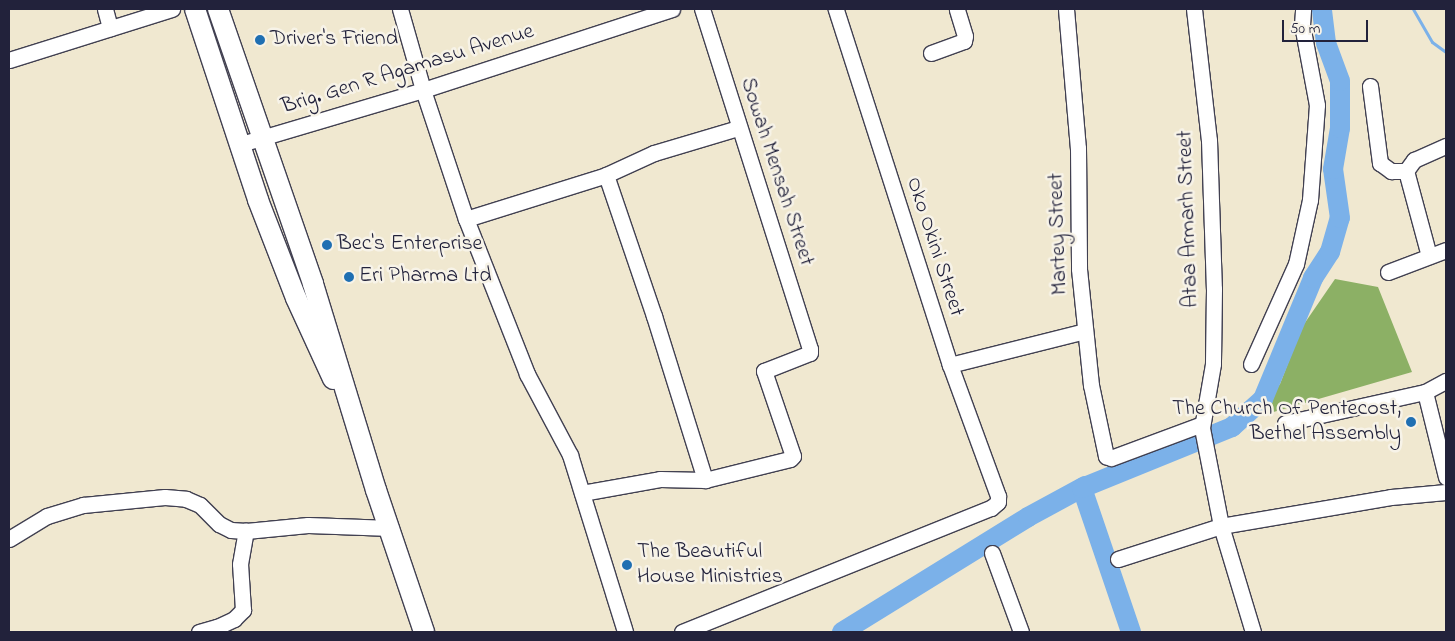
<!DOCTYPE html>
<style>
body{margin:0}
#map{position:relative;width:1455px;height:641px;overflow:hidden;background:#f0e8d0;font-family:"Indie Flower",sans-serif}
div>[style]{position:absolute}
.forest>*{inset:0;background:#8cb065}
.stream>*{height:3px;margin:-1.5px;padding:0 1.5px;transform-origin:1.5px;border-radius:1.5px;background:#7bb1e9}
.river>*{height:20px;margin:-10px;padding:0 10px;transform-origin:10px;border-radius:10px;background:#7bb1e9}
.roads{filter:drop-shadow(1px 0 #414051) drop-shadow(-1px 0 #414051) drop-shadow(0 1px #414051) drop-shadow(0 -1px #414051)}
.minor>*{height:15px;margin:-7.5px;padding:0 7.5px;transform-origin:7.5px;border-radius:7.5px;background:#fff}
.major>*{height:20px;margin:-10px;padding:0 10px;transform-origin:10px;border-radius:10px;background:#fff}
.dots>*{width:14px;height:14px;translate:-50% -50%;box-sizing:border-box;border:2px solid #f7f3e8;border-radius:50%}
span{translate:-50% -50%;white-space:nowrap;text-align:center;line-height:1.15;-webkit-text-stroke:5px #f7f3e8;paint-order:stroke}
.poi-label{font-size:22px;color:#22223b}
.left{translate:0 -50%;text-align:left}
.right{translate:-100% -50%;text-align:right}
.street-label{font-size:22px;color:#22223b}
.frame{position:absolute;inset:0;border:10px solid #22223b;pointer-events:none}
.scale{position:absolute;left:1282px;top:20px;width:86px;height:22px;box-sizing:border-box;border:2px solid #22223b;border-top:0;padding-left:6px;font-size:15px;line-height:18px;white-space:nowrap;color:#22223b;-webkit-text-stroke:4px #f7f3e8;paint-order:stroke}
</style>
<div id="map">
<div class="forest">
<i style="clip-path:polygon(1335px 279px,1378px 287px,1412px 372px,1260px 416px,1257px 411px,1280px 384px,1302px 327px)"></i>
</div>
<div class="stream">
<i style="left:1413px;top:9px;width:38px;rotate:60deg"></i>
<i style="left:1432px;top:42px;width:17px;rotate:36deg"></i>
</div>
<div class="river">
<i style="left:842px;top:632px;width:219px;rotate:-31.7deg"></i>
<i style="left:1028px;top:517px;width:65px;rotate:-28.5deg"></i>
<i style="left:1131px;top:632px;width:152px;rotate:-108.8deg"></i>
<i style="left:1082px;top:488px;width:162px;rotate:-22.1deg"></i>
<i style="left:1232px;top:427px;width:42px;rotate:-42.1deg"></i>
<i style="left:1263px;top:399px;width:131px;rotate:-67.5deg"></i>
<i style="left:1313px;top:278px;width:31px;rotate:-57deg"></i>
<i style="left:1330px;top:252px;width:35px;rotate:-74deg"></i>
<i style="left:1340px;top:218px;width:49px;rotate:-98.1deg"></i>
<i style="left:1333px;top:169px;width:42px;rotate:-80.3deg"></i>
<i style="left:1340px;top:128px;width:47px;rotate:-90deg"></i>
<i style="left:1340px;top:81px;width:40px;rotate:-110.2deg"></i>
<i style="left:1326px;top:43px;width:34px;rotate:-97deg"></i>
</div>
<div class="roads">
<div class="minor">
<i style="left:105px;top:9px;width:20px;rotate:75deg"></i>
<i style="left:400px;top:9px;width:84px;rotate:74.1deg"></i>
<i style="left:423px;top:90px;width:136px;rotate:71.6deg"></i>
<i style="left:466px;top:219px;width:167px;rotate:68.5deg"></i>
<i style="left:527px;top:374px;width:92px;rotate:62deg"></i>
<i style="left:570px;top:455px;width:185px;rotate:72.7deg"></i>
<i style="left:1066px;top:9px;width:140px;rotate:85.1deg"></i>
<i style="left:1078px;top:148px;width:121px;rotate:89.5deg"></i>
<i style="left:1079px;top:269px;width:117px;rotate:84.1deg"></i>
<i style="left:1091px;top:385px;width:73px;rotate:78.1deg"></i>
<i style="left:1106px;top:456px;width:5px;rotate:22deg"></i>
<i style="left:1111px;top:458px;width:97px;rotate:-20.5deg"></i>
<i style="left:1194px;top:9px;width:132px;rotate:83.5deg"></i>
<i style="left:1209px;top:140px;width:149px;rotate:88.1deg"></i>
<i style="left:1214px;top:289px;width:75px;rotate:90.8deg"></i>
<i style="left:1213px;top:364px;width:65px;rotate:99.8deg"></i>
<i style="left:1202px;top:428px;width:100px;rotate:79deg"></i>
<i style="left:1221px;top:526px;width:111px;rotate:73.2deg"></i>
<i style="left:931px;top:53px;width:35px;rotate:-20deg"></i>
<i style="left:964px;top:41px;width:5px;rotate:-79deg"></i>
<i style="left:965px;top:36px;width:28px;rotate:-107deg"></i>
<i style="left:9px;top:60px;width:171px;rotate:-17.4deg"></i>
<i style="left:1370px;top:86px;width:78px;rotate:82.6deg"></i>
<i style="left:1380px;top:163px;width:14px;rotate:36deg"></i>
<i style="left:1391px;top:171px;width:15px"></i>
<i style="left:241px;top:144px;width:190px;rotate:-16.5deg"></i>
<i style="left:423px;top:90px;width:262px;rotate:-18deg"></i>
<i style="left:606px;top:175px;width:149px;rotate:71.2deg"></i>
<i style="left:654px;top:316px;width:172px;rotate:72.7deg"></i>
<i style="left:466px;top:219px;width:147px;rotate:-17.4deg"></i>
<i style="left:606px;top:175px;width:53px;rotate:-24.6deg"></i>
<i style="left:654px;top:153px;width:88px;rotate:-16.6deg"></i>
<i style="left:1429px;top:256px;width:88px;rotate:-105.1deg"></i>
<i style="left:1406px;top:171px;width:14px;rotate:-54deg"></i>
<i style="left:1414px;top:160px;width:35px;rotate:-24deg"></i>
<i style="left:1388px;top:272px;width:62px;rotate:-20.8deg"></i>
<i style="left:1251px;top:364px;width:110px;rotate:-65.8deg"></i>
<i style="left:1296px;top:264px;width:66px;rotate:-77.7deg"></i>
<i style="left:1310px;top:200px;width:95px;rotate:-85.8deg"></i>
<i style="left:1317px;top:105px;width:81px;rotate:-100.6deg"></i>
<i style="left:1302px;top:25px;width:16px;rotate:-86deg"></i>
<i style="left:950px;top:365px;width:139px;rotate:-14.1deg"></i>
<i style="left:1425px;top:392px;width:88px;rotate:76.1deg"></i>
<i style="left:1285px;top:423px;width:143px;rotate:-12.5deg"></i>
<i style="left:1425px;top:392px;width:24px;rotate:-28deg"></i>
<i style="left:582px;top:493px;width:79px;rotate:-10.2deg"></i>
<i style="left:660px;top:479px;width:45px;rotate:1.3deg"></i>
<i style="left:705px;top:480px;width:88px;rotate:-13.9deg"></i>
<i style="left:790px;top:459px;width:4px;rotate:-45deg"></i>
<i style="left:793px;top:456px;width:90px;rotate:-108.8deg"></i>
<i style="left:764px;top:371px;width:49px;rotate:-21.4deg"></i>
<i style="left:810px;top:353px;width:4px;rotate:-90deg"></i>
<i style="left:810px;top:349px;width:357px;rotate:-107.6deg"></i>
<i style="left:9px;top:539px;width:44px;rotate:-31.2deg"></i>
<i style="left:47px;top:516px;width:38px;rotate:-17deg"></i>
<i style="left:83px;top:505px;width:82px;rotate:-5.6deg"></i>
<i style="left:165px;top:497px;width:21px;rotate:5deg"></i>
<i style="left:186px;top:499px;width:15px;rotate:23deg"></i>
<i style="left:200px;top:505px;width:27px;rotate:45deg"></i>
<i style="left:219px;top:524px;width:13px;rotate:27deg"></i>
<i style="left:231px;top:530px;width:15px;rotate:4deg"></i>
<i style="left:246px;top:531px;width:62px;rotate:-5.5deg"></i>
<i style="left:308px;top:525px;width:83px;rotate:2.1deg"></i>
<i style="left:992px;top:553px;width:84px;rotate:69.8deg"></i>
<i style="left:1118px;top:559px;width:108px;rotate:-17.8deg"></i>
<i style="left:1221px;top:526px;width:172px;rotate:-9.7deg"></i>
<i style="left:1391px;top:497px;width:55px;rotate:-5.2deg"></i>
<i style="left:199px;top:632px;width:19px;rotate:-16deg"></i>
<i style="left:217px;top:627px;width:19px;rotate:-25deg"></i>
<i style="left:234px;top:619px;width:13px;rotate:-45deg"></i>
<i style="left:243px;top:610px;width:46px;rotate:-93.7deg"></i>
<i style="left:240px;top:564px;width:34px;rotate:-80deg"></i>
<i style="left:682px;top:632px;width:333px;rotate:-21.9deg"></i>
<i style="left:991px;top:508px;width:9px;rotate:-41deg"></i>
<i style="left:998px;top:502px;width:6px;rotate:-90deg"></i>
<i style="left:998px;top:496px;width:140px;rotate:-110.1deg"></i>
<i style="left:950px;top:365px;width:374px;rotate:-107.8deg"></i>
</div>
<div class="major">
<i style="left:195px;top:9px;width:201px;rotate:71.7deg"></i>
<i style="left:258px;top:200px;width:105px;rotate:68.8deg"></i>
<i style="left:296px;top:298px;width:89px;rotate:65.4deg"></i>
<i style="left:218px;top:9px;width:291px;rotate:70.9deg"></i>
<i style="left:313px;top:284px;width:215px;rotate:73deg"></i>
<i style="left:376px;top:490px;width:150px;rotate:71.3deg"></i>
</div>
</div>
<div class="dots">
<i style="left:260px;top:40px;background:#1f6fb2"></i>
<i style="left:327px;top:245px;background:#1f6fb2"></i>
<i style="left:349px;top:277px;background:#1f6fb2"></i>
<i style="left:1411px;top:422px;background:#1f6fb2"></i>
<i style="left:627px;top:565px;background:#1f6fb2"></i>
</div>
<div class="poi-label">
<span class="left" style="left:270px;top:40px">Driver's Friend</span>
<span class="left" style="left:337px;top:245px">Bec's Enterprise</span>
<span class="left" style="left:359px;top:277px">Eri Pharma Ltd</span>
<span class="right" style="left:1401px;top:422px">The Church Of Pentecost,<br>Bethel Assembly</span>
<span class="left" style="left:637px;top:565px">The Beautiful<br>House Ministries</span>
</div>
<div class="street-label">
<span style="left:408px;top:70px;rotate:-17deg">Brig. Gen R Agamasu Avenue</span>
<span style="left:776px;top:172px;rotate:72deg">Sowah Mensah Street</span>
<span style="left:1189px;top:219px;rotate:-92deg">Ataa Armarh Street</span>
<span style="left:1059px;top:234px;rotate:-92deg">Martey Street</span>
<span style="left:934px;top:247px;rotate:72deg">Oko Okini Street</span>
</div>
<div class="frame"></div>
<div class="scale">50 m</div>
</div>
